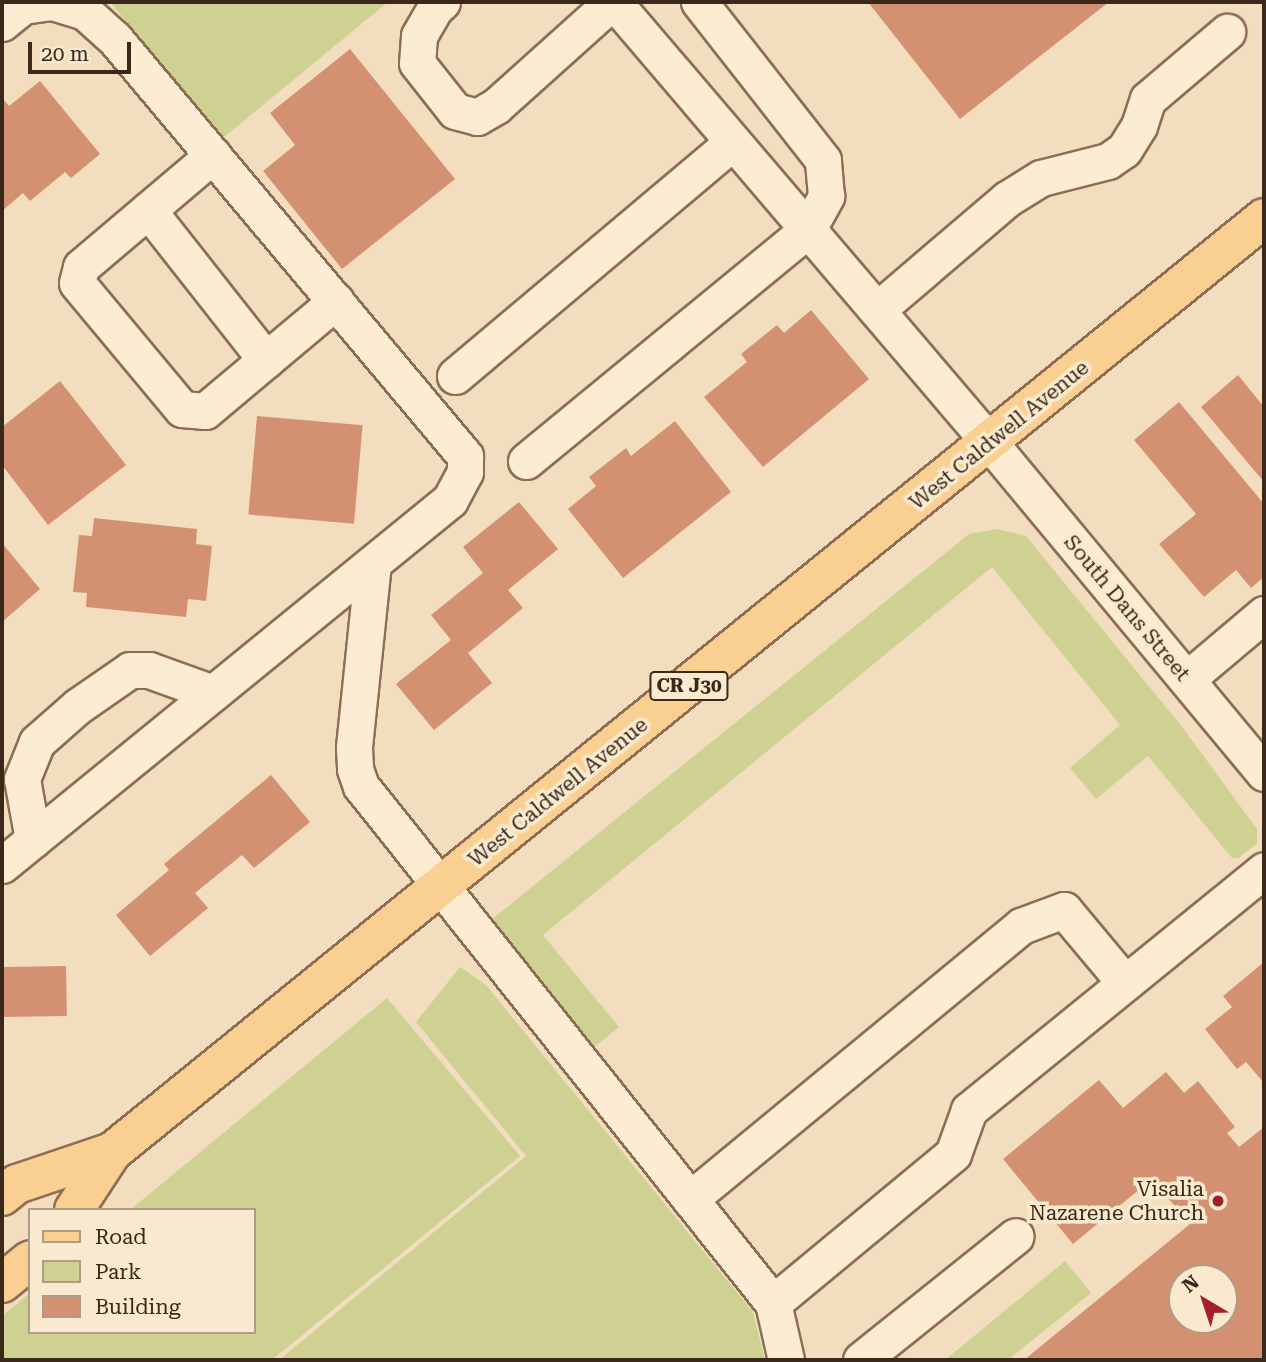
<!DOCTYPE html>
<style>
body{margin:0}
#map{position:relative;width:1266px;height:1362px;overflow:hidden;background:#f2debf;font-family:"Roboto Serif",serif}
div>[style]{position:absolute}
.green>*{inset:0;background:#cfd192}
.building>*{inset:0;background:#d49171;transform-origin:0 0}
.roads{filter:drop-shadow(2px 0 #8d6e55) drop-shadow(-2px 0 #8d6e55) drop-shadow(0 2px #8d6e55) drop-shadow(0 -2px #8d6e55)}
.minor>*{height:35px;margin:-17.5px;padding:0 17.5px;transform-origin:17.5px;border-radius:17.5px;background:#fcecd3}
.major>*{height:38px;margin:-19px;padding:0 19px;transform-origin:19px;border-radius:19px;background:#fad092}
.dots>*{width:19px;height:19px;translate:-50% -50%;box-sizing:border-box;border:4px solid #f9e9cf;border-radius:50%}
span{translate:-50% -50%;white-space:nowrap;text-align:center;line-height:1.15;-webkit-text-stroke:7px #f9e9cf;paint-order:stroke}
.shield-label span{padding:2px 5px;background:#f9e9cf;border:2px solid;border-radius:5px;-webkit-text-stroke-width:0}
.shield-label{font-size:19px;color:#3a281b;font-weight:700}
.street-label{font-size:21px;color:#3a281b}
.poi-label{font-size:21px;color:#3a281b}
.right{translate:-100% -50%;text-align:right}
.frame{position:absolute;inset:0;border:4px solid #3a281b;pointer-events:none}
.legend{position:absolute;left:28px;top:1208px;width:228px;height:126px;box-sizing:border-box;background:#f9e9cf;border:2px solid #ad9c87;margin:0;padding:9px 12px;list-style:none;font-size:21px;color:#3a281b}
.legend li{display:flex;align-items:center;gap:14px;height:35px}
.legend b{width:35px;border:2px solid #ad9c87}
.north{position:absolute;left:1168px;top:1264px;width:70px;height:70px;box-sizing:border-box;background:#f9e9cf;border:2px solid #ad9c87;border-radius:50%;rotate:321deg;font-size:19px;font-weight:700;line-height:28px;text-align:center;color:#3a281b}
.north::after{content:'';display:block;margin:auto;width:24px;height:32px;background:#a21f2c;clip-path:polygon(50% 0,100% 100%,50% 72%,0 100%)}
.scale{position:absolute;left:28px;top:42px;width:103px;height:32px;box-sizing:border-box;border:4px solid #3a281b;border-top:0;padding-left:9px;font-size:21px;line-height:24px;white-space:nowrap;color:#3a281b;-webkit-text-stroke:5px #f9e9cf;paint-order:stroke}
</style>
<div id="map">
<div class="green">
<i style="clip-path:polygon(110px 2px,388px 2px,223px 138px)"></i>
<i style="clip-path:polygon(997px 529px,1026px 536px,1183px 728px,1257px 829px,1257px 843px,1239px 858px,1232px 858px,1148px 756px,1096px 799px,1070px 768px,1120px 725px,992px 567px,543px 935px,619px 1027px,588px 1052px,512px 962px,491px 920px,969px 534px)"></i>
<i style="clip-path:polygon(460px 967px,486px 985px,753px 1312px,765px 1360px,279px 1360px,526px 1156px,416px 1022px)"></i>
<i style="clip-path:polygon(387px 998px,520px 1156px,272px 1360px,2px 1360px,2px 1316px,30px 1293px,30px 1332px,254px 1332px,254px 1210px,130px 1210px)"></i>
<i style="clip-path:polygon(1065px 1261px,1091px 1293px,1008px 1360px,945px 1360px)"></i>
</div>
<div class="building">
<i style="clip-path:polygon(868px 2px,1109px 2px,960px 119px)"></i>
<i style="clip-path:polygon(350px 49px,455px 179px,342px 269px,263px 171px,295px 145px,270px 113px)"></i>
<i style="clip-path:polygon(40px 81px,100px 154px,71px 178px,65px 172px,30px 201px,23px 193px,2px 211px,2px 102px,4px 100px,9px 106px)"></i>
<i style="clip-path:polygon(811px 310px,869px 379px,763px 467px,704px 397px,747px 362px,741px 354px,777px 325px,784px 333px)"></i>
<i style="clip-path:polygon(1238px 375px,1264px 407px,1264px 482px,1201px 407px)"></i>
<i style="clip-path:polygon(60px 381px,126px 465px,48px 525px,2px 465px,2px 427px)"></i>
<i style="clip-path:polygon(1179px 402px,1264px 504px,1264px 577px,1251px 588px,1236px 570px,1204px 597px,1159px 544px,1196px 514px,1134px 440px)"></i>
<i style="left:257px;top:416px;width:106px;height:99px;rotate:5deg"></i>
<i style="clip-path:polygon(675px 421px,731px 492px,623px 578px,568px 509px,596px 486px,589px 477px,626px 448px,631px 456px)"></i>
<i style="clip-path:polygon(519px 502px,558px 549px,508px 590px,523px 608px,468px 653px,492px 683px,434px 730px,396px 684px,451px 640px,431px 615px,483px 573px,463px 547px)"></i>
<i style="clip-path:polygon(94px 518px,197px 529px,196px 544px,212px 546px,206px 601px,188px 599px,186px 617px,86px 607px,87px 593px,73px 592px,79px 535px,92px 536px)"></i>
<i style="clip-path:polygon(2px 543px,40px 589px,2px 622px)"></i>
<i style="clip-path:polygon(271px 775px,310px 822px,254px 868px,242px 855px,195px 893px,208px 908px,150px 956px,116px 915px,169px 870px,164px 864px)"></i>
<i style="clip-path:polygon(1264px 962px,1264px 1083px,1246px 1062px,1237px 1069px,1205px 1029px,1232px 1007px,1223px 996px)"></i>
<i style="left:66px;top:966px;width:50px;height:64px;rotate:89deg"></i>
<i style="clip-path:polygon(evenodd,1166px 1072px,1184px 1093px,1198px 1081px,1235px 1127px,1227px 1133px,1239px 1147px,1264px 1127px,1264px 1360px,1024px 1360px,1190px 1224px,1152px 1179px,1073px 1244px,1003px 1159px,1099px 1080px,1123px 1108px,1166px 1072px,1182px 1278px,1224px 1278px,1224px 1320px,1182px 1320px,1182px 1278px)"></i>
</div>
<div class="roads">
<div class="minor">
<i style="left:442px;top:2px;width:9px;rotate:139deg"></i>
<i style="left:435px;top:8px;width:32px;rotate:120deg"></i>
<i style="left:419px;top:36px;width:27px;rotate:94deg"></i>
<i style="left:417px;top:63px;width:61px;rotate:51.6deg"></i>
<i style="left:455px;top:111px;width:23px;rotate:15deg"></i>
<i style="left:477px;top:117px;width:22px;rotate:-30deg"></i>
<i style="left:496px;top:106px;width:156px;rotate:-41.9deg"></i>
<i style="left:614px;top:2px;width:580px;rotate:49.55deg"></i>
<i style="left:990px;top:443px;width:429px;rotate:50.3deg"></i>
<i style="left:2px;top:23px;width:27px;rotate:-39deg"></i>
<i style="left:23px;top:6px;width:27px;rotate:-8deg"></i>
<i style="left:213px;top:155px;width:173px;rotate:139.7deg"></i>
<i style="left:81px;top:267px;width:16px;rotate:104deg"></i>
<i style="left:77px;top:283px;width:164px;rotate:50.2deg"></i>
<i style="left:182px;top:409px;width:23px;rotate:5deg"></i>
<i style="left:205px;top:411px;width:171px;rotate:-40deg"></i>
<i style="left:148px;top:210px;width:191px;rotate:51.8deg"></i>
<i style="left:877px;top:310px;width:171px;rotate:-40.5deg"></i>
<i style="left:1007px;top:199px;width:40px;rotate:-32deg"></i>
<i style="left:1041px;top:178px;width:69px;rotate:-14.2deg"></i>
<i style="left:1108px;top:161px;width:19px;rotate:-35deg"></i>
<i style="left:1124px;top:150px;width:28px;rotate:-58deg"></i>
<i style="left:1139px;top:126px;width:28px;rotate:-72deg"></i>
<i style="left:1148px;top:99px;width:104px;rotate:-40.3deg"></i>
<i style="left:455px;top:376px;width:363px;rotate:-40.1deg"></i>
<i style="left:526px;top:461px;width:365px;rotate:-39.4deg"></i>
<i style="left:808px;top:229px;width:38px;rotate:-61deg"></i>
<i style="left:826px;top:196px;width:36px;rotate:-95deg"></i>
<i style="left:823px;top:160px;width:201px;rotate:-128.1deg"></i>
<i style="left:373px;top:563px;width:186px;rotate:95.9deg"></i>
<i style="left:354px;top:748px;width:21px;rotate:87deg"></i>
<i style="left:355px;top:769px;width:18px;rotate:71deg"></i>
<i style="left:361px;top:786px;width:661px;rotate:51.45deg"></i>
<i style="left:1187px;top:679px;width:101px;rotate:-40.2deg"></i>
<i style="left:33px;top:840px;width:62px;rotate:-100.2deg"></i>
<i style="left:22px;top:779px;width:40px;rotate:-68deg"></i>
<i style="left:37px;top:742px;width:55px;rotate:-41.3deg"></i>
<i style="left:78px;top:706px;width:63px;rotate:-34.7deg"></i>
<i style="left:130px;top:670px;width:19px"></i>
<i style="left:149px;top:670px;width:68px;rotate:19.8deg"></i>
<i style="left:2px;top:865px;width:578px;rotate:-39.17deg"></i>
<i style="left:450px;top:500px;width:32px;rotate:-62deg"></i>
<i style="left:465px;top:472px;width:16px;rotate:-90deg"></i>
<i style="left:465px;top:456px;width:544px;rotate:-130.01deg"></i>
<i style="left:115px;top:39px;width:40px;rotate:-138deg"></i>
<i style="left:85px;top:12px;width:34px;rotate:-163deg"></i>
<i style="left:690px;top:1199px;width:429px;rotate:-39.5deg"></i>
<i style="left:1021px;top:926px;width:46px;rotate:-20.4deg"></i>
<i style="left:1064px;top:910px;width:95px;rotate:50.1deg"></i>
<i style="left:786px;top:1360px;width:58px;rotate:-102.8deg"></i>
<i style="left:773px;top:1303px;width:234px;rotate:-39.6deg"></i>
<i style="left:953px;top:1154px;width:47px;rotate:-70deg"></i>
<i style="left:969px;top:1110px;width:380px;rotate:-39.1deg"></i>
<i style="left:861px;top:1360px;width:198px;rotate:-38.7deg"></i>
</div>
<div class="major">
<i style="left:2px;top:1196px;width:19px;rotate:-39deg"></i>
<i style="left:17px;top:1184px;width:100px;rotate:-18.6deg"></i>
<i style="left:74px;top:1210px;width:69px;rotate:-56.8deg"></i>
<i style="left:112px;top:1152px;width:1483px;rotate:-39.03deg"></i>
<i style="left:2px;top:1283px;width:36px;rotate:-39deg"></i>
</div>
</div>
<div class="dots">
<i style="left:1218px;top:1201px;background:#a21f2c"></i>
</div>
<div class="shield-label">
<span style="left:689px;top:686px">CR J30</span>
</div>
<div class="street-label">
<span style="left:999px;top:435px;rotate:-39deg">West Caldwell Avenue</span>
<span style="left:1127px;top:608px;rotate:50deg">South Dans Street</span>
<span style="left:558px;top:792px;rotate:-39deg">West Caldwell Avenue</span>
</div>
<div class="poi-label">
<span class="right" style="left:1204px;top:1201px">Visalia<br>Nazarene Church</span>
</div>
<div class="frame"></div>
<ul class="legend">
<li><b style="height:9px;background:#fad092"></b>Road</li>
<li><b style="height:19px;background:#cfd192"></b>Park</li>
<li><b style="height:19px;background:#d49171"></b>Building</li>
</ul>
<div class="north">N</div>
<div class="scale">20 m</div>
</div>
